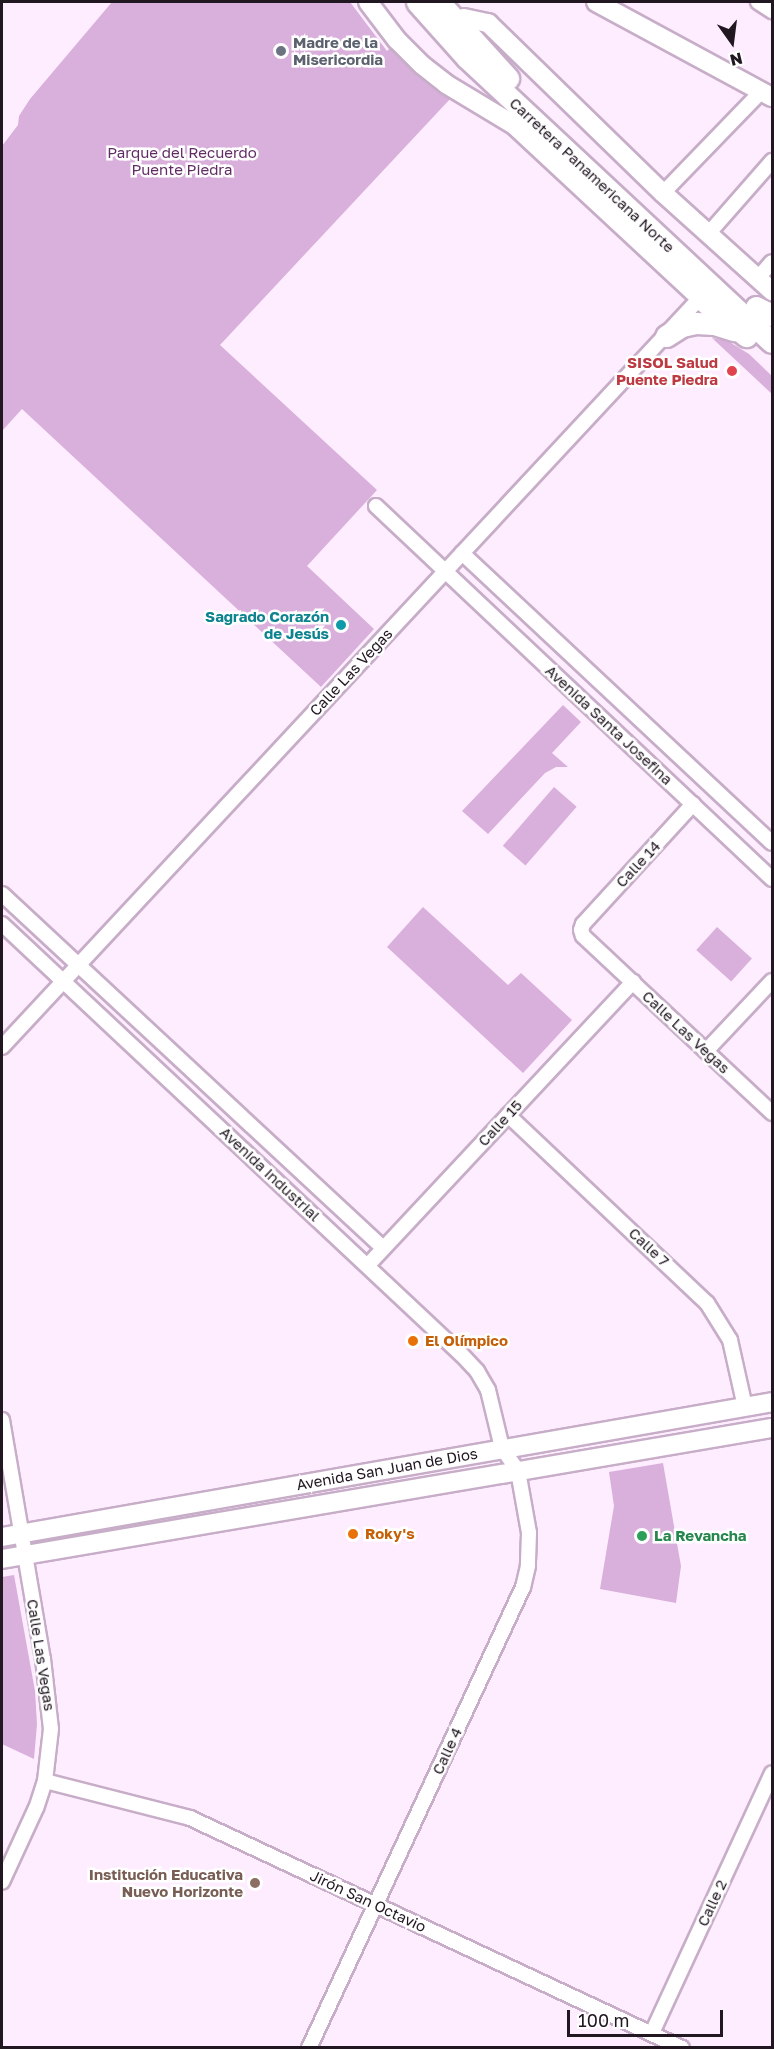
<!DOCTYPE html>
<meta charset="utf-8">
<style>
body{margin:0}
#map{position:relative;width:774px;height:2049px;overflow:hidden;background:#feedfe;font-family:"Golos Text",sans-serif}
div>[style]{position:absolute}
.green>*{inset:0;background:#d9afdb;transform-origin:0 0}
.roads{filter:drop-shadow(2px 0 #c7adc8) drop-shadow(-2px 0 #c7adc8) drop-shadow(0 2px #c7adc8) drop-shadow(0 -2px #c7adc8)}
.minor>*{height:14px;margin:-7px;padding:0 7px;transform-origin:7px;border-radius:7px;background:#fff}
.major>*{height:18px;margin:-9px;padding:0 9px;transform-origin:9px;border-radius:9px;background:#fff}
.highway>*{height:21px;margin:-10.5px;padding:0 10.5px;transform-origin:10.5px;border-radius:10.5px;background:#fff}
.dots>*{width:16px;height:16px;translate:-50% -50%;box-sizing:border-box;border:3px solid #fff;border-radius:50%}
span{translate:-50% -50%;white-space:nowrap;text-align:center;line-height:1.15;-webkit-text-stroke:5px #fff;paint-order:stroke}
.worship-label{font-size:15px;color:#5b616d;font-weight:700}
.left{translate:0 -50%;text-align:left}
.park-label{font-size:15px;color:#612b64}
.street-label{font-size:15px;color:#211721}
.health-label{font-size:15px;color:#be3a42;font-weight:700}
.right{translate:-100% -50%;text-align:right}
.culture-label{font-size:15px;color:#0d838f;font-weight:700}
.food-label{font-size:15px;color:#c56008;font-weight:700}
.leisure-label{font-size:15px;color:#27864d;font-weight:700}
.education-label{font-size:15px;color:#785e54;font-weight:700}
.frame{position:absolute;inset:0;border:3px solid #211721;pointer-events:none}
.north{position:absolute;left:702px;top:12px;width:60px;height:60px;-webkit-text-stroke:4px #fff;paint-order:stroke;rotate:166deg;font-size:16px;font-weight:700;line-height:24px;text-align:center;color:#211721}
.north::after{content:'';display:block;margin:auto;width:21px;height:27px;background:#211721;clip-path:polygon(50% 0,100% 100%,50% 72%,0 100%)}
.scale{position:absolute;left:567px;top:2010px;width:156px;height:27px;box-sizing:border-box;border:3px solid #211721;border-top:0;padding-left:8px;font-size:18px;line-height:21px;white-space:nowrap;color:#211721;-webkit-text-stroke:4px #fff;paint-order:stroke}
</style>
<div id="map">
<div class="green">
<i style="clip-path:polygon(112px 2px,350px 2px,387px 51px,390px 48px,411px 69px,451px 98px,220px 345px,377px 490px,307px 566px,374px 629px,321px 687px,22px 409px,2px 431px,2px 146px,18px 125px,19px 116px,30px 99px)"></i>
<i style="clip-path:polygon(712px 338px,728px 341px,749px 354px,772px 376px,772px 394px)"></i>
<i style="clip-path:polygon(563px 705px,581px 722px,552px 753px,568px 767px,556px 767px,545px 773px,488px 834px,462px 811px)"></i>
<i style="left:554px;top:787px;width:30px;height:78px;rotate:41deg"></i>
<i style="clip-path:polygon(423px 907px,508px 985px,521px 973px,572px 1020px,523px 1073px,387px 947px)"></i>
<i style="left:717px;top:927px;width:47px;height:31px;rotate:42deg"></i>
<i style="clip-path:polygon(663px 1463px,681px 1566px,676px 1603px,600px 1589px,614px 1506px,609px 1472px)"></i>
<i style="clip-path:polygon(14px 1575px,35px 1691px,37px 1724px,34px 1759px,2px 1744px,2px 1577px)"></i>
</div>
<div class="roads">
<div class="minor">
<i style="left:758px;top:2px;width:17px;rotate:33deg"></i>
<i style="left:663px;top:193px;width:141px;rotate:-45.9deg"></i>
<i style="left:709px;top:233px;width:96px;rotate:-48.8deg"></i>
<i style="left:758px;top:278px;width:21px;rotate:-49deg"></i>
<i style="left:376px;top:506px;width:544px;rotate:43.29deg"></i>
<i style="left:462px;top:553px;width:424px;rotate:43.1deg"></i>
<i style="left:693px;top:804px;width:163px;rotate:132.5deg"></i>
<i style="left:583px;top:924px;width:6px;rotate:108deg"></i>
<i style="left:581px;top:930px;width:6px;rotate:72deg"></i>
<i style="left:583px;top:936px;width:259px;rotate:43.1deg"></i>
<i style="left:2px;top:894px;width:520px;rotate:42.9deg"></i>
<i style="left:2px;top:924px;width:630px;rotate:43.14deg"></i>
<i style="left:462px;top:1355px;width:22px;rotate:47deg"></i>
<i style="left:477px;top:1371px;width:22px;rotate:60deg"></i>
<i style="left:488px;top:1390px;width:60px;rotate:76.4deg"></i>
<i style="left:502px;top:1448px;width:28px;rotate:55deg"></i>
<i style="left:518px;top:1471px;width:63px;rotate:79.9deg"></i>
<i style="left:529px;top:1533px;width:33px;rotate:92deg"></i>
<i style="left:528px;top:1566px;width:22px;rotate:103deg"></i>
<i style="left:523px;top:1587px;width:508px;rotate:114.9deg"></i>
<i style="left:2px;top:1047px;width:1024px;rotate:-47.02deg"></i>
<i style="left:706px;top:1051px;width:96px;rotate:-46.7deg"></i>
<i style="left:508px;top:1115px;width:274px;rotate:43.4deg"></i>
<i style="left:707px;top:1303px;width:44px;rotate:58.1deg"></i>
<i style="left:730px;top:1340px;width:69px;rotate:77.4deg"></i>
<i style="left:368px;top:1265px;width:388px;rotate:-46.9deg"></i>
<i style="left:2px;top:1420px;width:242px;rotate:80.3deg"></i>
<i style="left:43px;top:1659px;width:70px;rotate:83.5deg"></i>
<i style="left:51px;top:1729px;width:52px;rotate:96.6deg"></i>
<i style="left:45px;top:1781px;width:28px;rotate:108deg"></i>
<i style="left:36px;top:1808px;width:81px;rotate:114.7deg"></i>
<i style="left:45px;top:1781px;width:150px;rotate:14.3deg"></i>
<i style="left:190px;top:1818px;width:543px;rotate:25.06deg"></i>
<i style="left:652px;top:2033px;width:286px;rotate:-65.2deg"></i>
</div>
<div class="major">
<i style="left:368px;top:2px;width:48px;rotate:52.7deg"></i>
<i style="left:397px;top:40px;width:35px;rotate:45deg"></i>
<i style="left:422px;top:65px;width:31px;rotate:38deg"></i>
<i style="left:446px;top:84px;width:79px;rotate:31.1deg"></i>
<i style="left:514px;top:125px;width:254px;rotate:42.9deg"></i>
<i style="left:596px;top:2px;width:200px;rotate:28.4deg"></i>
<i style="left:464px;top:18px;width:25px;rotate:12deg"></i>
<i style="left:488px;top:23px;width:244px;rotate:44.2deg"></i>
<i style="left:663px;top:193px;width:147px;rotate:42deg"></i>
<i style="left:2px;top:1537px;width:782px;rotate:-9.94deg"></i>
<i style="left:2px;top:1559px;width:781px;rotate:-9.66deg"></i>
</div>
<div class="highway">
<i style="left:417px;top:2px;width:74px;rotate:48.3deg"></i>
<i style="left:466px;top:57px;width:418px;rotate:43deg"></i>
<i style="left:439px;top:2px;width:103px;rotate:47.8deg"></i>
<i style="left:700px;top:298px;width:60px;rotate:39.6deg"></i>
<i style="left:756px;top:307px;width:18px;rotate:27deg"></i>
<i style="left:666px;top:336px;width:19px;rotate:-32deg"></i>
<i style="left:682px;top:326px;width:14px;rotate:-12deg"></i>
<i style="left:696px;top:323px;width:18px;rotate:3deg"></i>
<i style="left:714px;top:324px;width:21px;rotate:17deg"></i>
</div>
</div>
<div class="dots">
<i style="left:281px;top:51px;background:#6b7280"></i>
<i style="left:732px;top:371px;background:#e0444e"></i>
<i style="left:341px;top:625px;background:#0f9aa8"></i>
<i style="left:413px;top:1341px;background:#e8710a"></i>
<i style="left:353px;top:1534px;background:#e8710a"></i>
<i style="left:642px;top:1536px;background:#2e9e5b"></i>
<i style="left:255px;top:1883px;background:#8d6e63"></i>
</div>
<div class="worship-label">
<span class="left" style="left:293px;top:51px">Madre de la<br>Misericordia</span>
</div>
<div class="park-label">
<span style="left:182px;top:161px">Parque del Recuerdo<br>Puente Piedra</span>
</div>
<div class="street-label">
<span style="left:592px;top:175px;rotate:43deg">Carretera Panamericana Norte</span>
<span style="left:351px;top:672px;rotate:-47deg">Calle Las Vegas</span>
<span style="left:609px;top:725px;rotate:43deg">Avenida Santa Josefina</span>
<span style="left:638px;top:864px;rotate:-47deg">Calle 14</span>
<span style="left:686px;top:1032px;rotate:43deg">Calle Las Vegas</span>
<span style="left:500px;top:1123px;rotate:-47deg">Calle 15</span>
<span style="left:270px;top:1174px;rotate:43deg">Avenida Industrial</span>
<span style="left:649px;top:1247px;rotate:43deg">Calle 7</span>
<span style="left:387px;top:1469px;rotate:-10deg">Avenida San Juan de Dios</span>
<span style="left:41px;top:1655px;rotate:81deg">Calle Las Vegas</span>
<span style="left:447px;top:1751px;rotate:-65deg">Calle 4</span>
<span style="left:368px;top:1901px;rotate:25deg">Jirón San Octavio</span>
<span style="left:712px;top:1903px;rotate:-65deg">Calle 2</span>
</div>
<div class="health-label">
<span class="right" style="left:718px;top:371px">SISOL Salud<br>Puente Piedra</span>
</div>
<div class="culture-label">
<span class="right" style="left:329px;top:625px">Sagrado Corazón<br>de Jesús</span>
</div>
<div class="food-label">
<span class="left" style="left:425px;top:1341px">El Olímpico</span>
<span class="left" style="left:365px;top:1534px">Roky's</span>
</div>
<div class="leisure-label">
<span class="left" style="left:654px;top:1536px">La Revancha</span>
</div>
<div class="education-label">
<span class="right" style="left:243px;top:1883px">Institución Educativa<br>Nuevo Horizonte</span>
</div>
<div class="frame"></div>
<div class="north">N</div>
<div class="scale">100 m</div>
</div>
